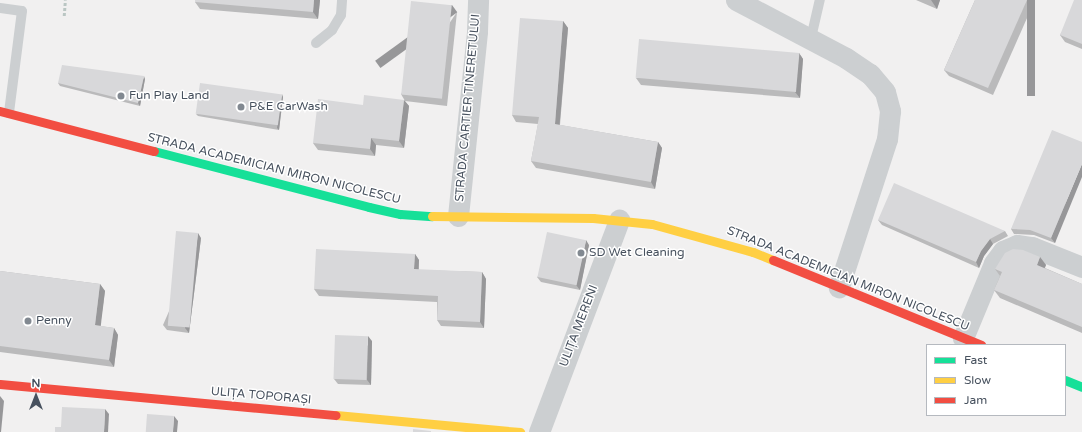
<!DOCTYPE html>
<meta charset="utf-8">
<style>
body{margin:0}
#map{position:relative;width:1082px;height:432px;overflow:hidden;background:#f1f0f0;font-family:"Varela Round",sans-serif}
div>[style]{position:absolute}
.path>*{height:2.5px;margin-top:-1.25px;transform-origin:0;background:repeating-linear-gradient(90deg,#bac6c3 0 3px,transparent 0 5px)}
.lane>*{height:10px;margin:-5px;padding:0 5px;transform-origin:5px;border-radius:5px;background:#cccfd1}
.street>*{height:21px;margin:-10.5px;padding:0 10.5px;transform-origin:10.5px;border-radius:10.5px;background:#cccfd1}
.fast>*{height:9px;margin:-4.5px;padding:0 4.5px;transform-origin:4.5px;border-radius:4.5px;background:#16e098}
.slow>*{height:9px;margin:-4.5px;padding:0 4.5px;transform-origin:4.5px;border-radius:4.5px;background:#ffcf43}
.jam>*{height:9px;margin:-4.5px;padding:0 4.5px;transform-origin:4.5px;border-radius:4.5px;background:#f24e42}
.wall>*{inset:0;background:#bababb}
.shaded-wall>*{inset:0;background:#979799;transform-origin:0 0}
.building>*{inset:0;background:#d8d8da;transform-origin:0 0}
.dots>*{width:11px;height:11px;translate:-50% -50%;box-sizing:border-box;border:2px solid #fff;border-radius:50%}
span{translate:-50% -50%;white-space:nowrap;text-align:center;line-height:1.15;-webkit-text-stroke:3px #fff;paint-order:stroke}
.poi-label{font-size:12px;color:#47515e}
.left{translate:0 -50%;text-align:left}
.street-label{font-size:12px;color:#47515e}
.legend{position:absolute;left:926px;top:344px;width:140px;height:72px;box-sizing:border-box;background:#fff;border:1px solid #b5b9bf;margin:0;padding:5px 7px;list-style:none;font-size:12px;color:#47515e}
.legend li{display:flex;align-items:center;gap:8px;height:20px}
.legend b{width:20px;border:1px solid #b5b9bf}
.north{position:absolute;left:16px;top:376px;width:40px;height:40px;-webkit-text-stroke:3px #fff;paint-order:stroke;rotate:0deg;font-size:11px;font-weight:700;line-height:16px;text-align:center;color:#47515e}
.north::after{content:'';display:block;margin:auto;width:14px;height:18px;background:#47515e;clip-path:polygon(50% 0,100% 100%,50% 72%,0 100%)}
</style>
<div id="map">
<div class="path">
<i style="left:64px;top:16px;width:16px;rotate:-86deg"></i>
</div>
<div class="lane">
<i style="left:0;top:8px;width:22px;rotate:8deg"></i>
<i style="left:22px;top:11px;width:103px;rotate:97.3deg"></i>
<i style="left:811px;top:38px;width:39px;rotate:-77deg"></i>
<i style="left:316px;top:43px;width:21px;rotate:-39deg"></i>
<i style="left:332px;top:30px;width:17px;rotate:-59deg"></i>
<i style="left:341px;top:15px;width:15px;rotate:-86deg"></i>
</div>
<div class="street">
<i style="left:736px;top:0;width:124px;rotate:27.8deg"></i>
<i style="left:846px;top:58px;width:29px;rotate:34deg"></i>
<i style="left:870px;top:74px;width:23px;rotate:50deg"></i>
<i style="left:885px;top:92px;width:20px;rotate:75deg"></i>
<i style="left:890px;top:111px;width:28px;rotate:96deg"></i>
<i style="left:887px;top:139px;width:156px;rotate:108deg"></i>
<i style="left:458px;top:216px;width:186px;rotate:-84.1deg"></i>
<i style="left:477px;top:31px;width:31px;rotate:-88deg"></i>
<i style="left:963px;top:338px;width:81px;rotate:-67.5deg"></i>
<i style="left:994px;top:263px;width:15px;rotate:-53deg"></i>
<i style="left:1003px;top:251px;width:15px;rotate:-23deg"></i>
<i style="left:1017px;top:245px;width:15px;rotate:8deg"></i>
<i style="left:1032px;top:247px;width:54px;rotate:21.8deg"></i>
<i style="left:539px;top:432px;width:227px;rotate:-69.3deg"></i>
</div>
<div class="fast">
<i style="left:154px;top:151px;width:222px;rotate:14.6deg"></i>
<i style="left:369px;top:207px;width:32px;rotate:13deg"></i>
<i style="left:400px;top:214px;width:32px;rotate:4deg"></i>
<i style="left:1065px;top:380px;width:18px;rotate:22deg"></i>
</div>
<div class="slow">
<i style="left:432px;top:216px;width:161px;rotate:0.7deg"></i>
<i style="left:593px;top:218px;width:59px;rotate:5.8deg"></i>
<i style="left:652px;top:224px;width:105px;rotate:15.5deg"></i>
<i style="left:753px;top:252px;width:22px;rotate:22deg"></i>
<i style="left:336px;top:415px;width:185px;rotate:5.3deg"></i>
</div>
<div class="jam">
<i style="left:0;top:111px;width:159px;rotate:14.6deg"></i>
<i style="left:773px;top:260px;width:225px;rotate:22.2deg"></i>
<i style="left:0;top:384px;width:337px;rotate:5.3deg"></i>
</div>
<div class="wall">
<i style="clip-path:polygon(195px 0,320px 0,318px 19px,200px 9px,195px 2px)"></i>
<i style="clip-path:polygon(916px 0,940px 0,937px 9px)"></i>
<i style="clip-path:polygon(975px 0,1035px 0,993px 95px,949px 76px,944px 70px)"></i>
<i style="clip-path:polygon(1082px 0,1082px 49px,1065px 42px,1060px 35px)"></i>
<i style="clip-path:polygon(457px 12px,447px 106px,405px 101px,401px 94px)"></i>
<i style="clip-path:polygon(563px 21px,568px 28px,560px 125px,658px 142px,662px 148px,655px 189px,536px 168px,531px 161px,538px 124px,516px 122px,512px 115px)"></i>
<i style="clip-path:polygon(799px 53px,803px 59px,800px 98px,641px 85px,636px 78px)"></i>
<i style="clip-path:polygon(145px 79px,140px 106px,60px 86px,58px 83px)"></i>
<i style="clip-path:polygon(283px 97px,279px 130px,198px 116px,196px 114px)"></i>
<i style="clip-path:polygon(404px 100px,409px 106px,404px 148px,376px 145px,375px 156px,318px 150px,313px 143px,363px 105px)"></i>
<i style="clip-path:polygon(1082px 142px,1055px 243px,1034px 235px,1014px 234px,1011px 229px)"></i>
<i style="clip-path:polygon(878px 220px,1005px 231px,1008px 236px,993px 244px,984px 256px,979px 268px,882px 225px)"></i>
<i style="clip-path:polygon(201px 238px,189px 333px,167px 330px,163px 325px)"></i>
<i style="clip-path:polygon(589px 245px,580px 290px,541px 282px,537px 277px)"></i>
<i style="clip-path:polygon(415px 254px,419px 260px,419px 270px,482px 272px,486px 279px,484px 328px,441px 326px,437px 320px,437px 302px,319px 296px,314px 289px)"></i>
<i style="clip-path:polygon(1040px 257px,1046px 265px,1045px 268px,1082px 284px,1082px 333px,1000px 298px,994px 290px,1000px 276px,995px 269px)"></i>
<i style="clip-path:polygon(0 271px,100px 284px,105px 291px,100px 326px,114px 328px,118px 335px,114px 367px,0 352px)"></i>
<i style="clip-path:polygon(372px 341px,371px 385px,338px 384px,334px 379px)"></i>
</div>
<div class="shaded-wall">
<i style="clip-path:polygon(314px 0,320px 0,318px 19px,313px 12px)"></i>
<i style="clip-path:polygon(931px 0,940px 0,937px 9px)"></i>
<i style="left:1027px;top:0;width:8px;height:96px"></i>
<i style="left:452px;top:5px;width:9px;height:95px;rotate:54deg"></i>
<i style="clip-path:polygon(563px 21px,568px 28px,559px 131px,555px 124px)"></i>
<i style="clip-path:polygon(799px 53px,803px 59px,800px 98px,795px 92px)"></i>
<i style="clip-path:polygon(144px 76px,145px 79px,140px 106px,138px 103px)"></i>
<i style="clip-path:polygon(282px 94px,283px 97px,279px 130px,277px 128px)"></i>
<i style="clip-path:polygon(404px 100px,409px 106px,404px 148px,399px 141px)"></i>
<i style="clip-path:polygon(371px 138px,376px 145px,375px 156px,370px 149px)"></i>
<i style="clip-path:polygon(658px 142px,662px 148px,655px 189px,651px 182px)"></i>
<i style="clip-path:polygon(1082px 164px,1082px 177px,1055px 243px,1051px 238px)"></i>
<i style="clip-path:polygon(198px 233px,201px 238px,189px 333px,185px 328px)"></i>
<i style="clip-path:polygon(990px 239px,993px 244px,984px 256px,979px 268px,976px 262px,981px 251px)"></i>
<i style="clip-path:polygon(586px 240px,589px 245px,580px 290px,576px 285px)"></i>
<i style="clip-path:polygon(415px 254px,419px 260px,418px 276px,414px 269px)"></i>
<i style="clip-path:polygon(1040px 257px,1046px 265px,1042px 273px,1037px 265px)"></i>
<i style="clip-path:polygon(482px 272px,486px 279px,484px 328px,480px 322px)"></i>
<i style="clip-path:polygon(100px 284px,105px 291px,100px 332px,95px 325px)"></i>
<i style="clip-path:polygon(114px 328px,118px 335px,114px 367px,109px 360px)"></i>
<i style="clip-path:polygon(368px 336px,372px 341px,371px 385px,367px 380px)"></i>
<i style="clip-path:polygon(0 396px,4px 401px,1px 432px,0 432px)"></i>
<i style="clip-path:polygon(105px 409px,109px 414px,108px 432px,104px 432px)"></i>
<i style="clip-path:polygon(174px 416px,178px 421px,177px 432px,173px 432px)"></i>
</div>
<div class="building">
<i style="clip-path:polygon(195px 0,314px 0,313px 12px,195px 2px)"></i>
<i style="clip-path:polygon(975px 0,1027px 0,988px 88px,944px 70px)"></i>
<i style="clip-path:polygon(1074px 0,1082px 0,1082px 44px,1060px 35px)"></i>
<i style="left:411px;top:1px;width:41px;height:94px;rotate:6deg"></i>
<i style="clip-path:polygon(520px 18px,563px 21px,555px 124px,658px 142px,651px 182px,531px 161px,539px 117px,512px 115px)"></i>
<i style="left:639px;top:39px;width:161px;height:39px;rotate:5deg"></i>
<i style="clip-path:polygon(62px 65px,144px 76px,138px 103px,58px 83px)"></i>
<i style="left:200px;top:83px;width:83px;height:31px;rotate:8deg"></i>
<i style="clip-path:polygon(364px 95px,404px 100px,399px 141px,371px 138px,370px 149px,313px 143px,318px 99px,363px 105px)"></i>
<i style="clip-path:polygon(1052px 130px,1082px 142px,1082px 164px,1051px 238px,1030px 230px,1011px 229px)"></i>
<i style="clip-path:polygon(894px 183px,1005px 231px,990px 239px,981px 251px,976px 262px,878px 220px)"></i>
<i style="left:176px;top:231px;width:22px;height:95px;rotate:5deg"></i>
<i style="left:547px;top:232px;width:40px;height:46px;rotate:12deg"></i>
<i style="clip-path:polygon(316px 249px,415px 254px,414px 269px,482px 272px,480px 322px,437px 320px,438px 296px,314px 289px)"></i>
<i style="clip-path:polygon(1013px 249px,1023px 250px,1040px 257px,1037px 265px,1082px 284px,1082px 327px,994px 290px,1002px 272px,995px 269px,1005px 253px)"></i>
<i style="clip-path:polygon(0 271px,100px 284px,95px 325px,114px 328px,109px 360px,0 346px)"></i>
<i style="left:335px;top:335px;width:33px;height:44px;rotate:2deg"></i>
<i style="clip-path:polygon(62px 407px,105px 409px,104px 432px,55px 432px,55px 427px,61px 427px)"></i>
<i style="left:147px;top:414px;width:27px;height:18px;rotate:4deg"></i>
<i style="clip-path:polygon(413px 429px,431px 431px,431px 432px,413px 432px)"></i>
</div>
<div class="dots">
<i style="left:121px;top:96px;background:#828991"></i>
<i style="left:241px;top:107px;background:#828991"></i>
<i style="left:581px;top:253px;background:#828991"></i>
<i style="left:28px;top:321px;background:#828991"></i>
</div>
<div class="poi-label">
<span class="left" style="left:129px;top:96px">Fun Play Land</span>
<span class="left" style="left:249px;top:107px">P&amp;E CarWash</span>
<span class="left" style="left:589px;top:253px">SD Wet Cleaning</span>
<span class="left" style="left:36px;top:321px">Penny</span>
</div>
<div class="street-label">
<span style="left:468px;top:108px;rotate:-85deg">STRADA CARTIER TINERETULUI</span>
<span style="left:274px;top:169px;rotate:14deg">STRADA ACADEMICIAN MIRON NICOLESCU</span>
<span style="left:848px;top:279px;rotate:22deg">STRADA ACADEMICIAN MIRON NICOLESCU</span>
<span style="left:579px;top:326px;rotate:-69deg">ULIȚA MERENI</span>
<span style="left:261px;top:396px;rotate:5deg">ULIȚA TOPORAȘI</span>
</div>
<ul class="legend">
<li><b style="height:5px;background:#16e098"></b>Fast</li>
<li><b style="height:5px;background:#ffcf43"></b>Slow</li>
<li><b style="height:5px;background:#f24e42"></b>Jam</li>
</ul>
<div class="north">N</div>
</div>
